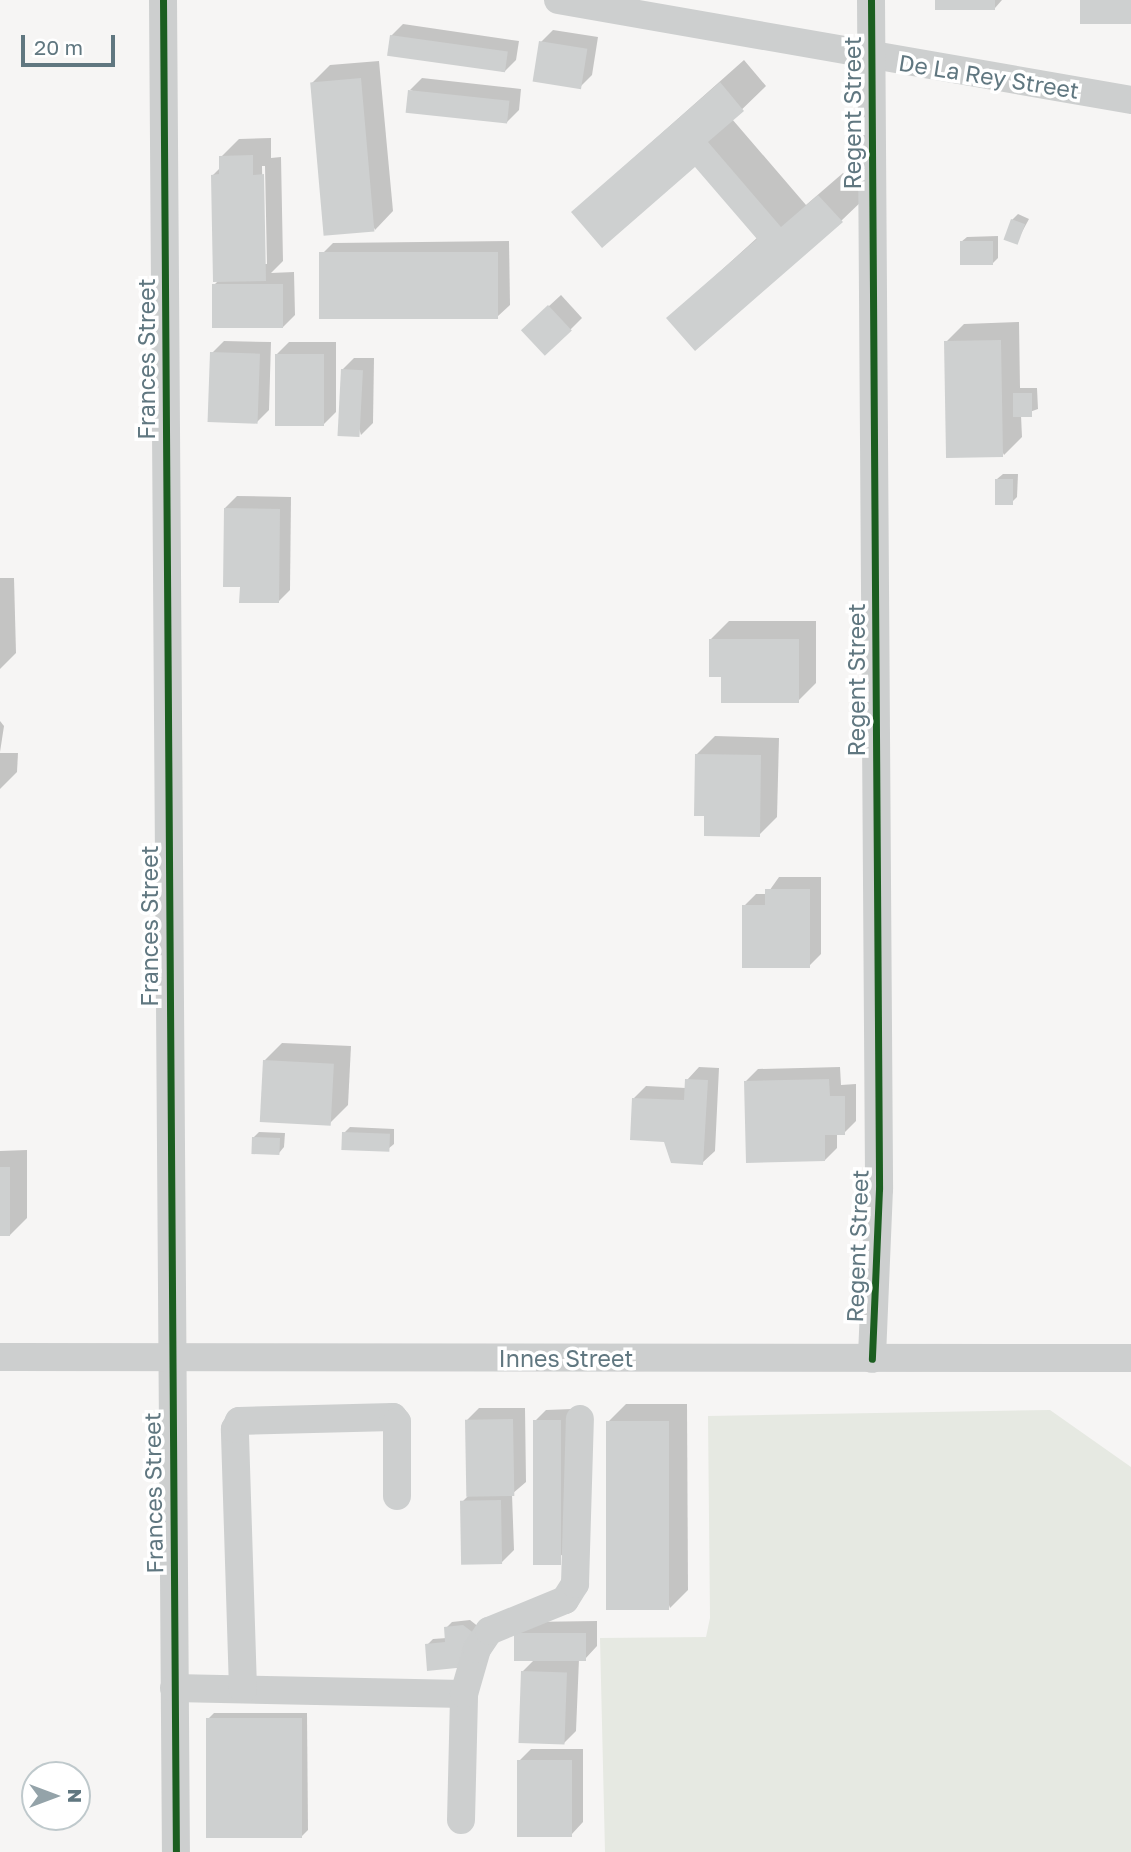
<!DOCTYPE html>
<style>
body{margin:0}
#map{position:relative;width:1131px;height:1852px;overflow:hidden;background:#f6f5f4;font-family:"Golos Text",sans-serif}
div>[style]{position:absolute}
.green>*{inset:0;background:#e6e9e2}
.shadow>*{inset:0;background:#0003}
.building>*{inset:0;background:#ced0d0;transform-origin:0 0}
.minor>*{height:28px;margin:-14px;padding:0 14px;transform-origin:14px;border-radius:14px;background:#cdcfcf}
.cycleway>*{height:7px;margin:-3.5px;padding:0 3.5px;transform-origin:3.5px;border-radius:3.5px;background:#1b5e20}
span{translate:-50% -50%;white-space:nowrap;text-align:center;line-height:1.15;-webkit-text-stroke:7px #fff;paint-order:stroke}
.street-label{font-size:23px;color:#607780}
.north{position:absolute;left:21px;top:1761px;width:70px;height:70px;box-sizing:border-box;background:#fff;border:2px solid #bfc9cc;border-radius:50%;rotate:90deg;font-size:19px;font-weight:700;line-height:28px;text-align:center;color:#607780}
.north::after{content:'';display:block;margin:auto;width:24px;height:32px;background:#94a3a9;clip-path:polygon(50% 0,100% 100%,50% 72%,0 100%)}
.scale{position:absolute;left:21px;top:35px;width:94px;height:32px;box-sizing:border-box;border:4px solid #607780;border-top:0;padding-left:9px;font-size:21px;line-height:24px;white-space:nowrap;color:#607780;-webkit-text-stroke:5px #fff;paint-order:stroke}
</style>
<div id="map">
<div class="green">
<i style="clip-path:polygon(1050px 1410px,1131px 1467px,1131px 1852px,605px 1852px,600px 1638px,706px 1637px,710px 1618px,708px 1416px)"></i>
</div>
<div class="shadow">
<i style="clip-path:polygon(936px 0,1002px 0,995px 8px)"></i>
<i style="clip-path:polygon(403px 24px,519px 41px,516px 60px,504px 72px,391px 36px)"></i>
<i style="clip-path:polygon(553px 30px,598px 37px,592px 75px,580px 87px,541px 42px)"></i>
<i style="clip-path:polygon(744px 60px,766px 86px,732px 119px,806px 205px,843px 173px,865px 198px,841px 221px,669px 318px,758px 237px,695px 165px,573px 212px)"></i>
<i style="clip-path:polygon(379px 61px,393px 211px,375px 230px,312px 83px,330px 65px)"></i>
<i style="clip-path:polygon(422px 78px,521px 89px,519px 110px,507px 122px,410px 90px)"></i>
<i style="clip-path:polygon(evenodd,271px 138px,271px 158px,281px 157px,283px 261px,271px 273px,294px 272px,295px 315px,283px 327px,213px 286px,219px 280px,212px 176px,221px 167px,221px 157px,239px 139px,271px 138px,262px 166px,265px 166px,267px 264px,264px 264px,262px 166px)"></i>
<i style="clip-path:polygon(1018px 214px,1029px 219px,1016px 243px,1012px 220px)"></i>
<i style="clip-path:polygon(998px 236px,998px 258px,993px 263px,961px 242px,967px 237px)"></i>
<i style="clip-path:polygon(509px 241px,510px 305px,497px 317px,321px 255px,333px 243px)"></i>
<i style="clip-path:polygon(561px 295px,582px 318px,570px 330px,535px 319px)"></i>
<i style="clip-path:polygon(1019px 322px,1020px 388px,1037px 388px,1038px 409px,1021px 415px,1022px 437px,1004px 455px,946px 342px,964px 324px)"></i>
<i style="clip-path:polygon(224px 341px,271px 342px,269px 410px,257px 422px,212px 353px)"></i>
<i style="clip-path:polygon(289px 342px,336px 342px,336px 412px,324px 424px,277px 354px)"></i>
<i style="clip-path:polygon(354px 358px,374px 358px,373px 423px,361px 435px,342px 370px)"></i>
<i style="clip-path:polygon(1003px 474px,1018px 474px,1017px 497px,1011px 503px,997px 479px)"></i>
<i style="clip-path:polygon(237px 496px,291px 497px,290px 590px,278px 602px,242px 586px,225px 508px)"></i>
<i style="clip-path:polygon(0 578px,14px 578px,16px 653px,0 669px)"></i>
<i style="clip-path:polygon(729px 621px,816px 621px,816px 683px,798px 701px,723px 675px,711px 639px)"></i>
<i style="clip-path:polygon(0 721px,4px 726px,0 752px)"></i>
<i style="clip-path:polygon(715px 736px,779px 738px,777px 817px,759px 835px,705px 814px,697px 754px)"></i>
<i style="clip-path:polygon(0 753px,18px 753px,17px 772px,0 789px)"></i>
<i style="clip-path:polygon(779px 877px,821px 877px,821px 954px,809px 966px,744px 906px,756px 894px,767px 894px)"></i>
<i style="clip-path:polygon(282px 1043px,351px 1046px,348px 1105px,330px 1123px,264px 1061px)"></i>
<i style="clip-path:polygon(699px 1067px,719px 1068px,715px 1151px,702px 1163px,665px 1140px,634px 1098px,646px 1086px,686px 1088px,687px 1080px)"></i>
<i style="clip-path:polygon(840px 1067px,841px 1085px,856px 1084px,856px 1121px,844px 1133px,837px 1133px,837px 1148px,825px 1160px,746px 1081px,758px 1069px)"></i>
<i style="clip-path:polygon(350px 1127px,394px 1129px,394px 1144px,388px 1149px,344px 1133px)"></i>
<i style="clip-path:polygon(259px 1132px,285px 1133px,284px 1147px,279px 1153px,253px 1138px)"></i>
<i style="clip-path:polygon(27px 1150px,27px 1218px,9px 1236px,0 1235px,0 1151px)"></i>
<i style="clip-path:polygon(626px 1404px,687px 1404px,688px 1590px,670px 1608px,608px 1422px)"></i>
<i style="clip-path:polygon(479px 1408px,525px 1408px,526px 1482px,512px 1494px,514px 1550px,502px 1562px,462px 1502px,468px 1496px,467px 1420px)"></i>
<i style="clip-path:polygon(572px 1409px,574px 1551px,535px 1564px,534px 1422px,546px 1410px)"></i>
<i style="clip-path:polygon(470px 1620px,480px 1628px,477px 1641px,427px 1645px,433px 1639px,447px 1638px,446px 1628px,452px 1622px)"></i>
<i style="clip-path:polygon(597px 1621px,597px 1646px,585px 1659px,579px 1659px,576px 1731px,564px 1743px,522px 1672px,535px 1659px,516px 1634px,528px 1622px)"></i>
<i style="clip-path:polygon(214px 1713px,307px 1713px,308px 1830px,302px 1836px,208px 1719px)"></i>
<i style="clip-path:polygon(531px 1749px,583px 1749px,583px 1822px,571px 1835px,519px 1761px)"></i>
</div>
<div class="building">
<i style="left:935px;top:0;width:60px;height:10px"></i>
<i style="left:1080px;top:0;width:51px;height:24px"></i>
<i style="left:390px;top:35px;width:119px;height:21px;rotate:8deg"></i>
<i style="left:539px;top:41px;width:49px;height:41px;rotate:9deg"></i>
<i style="left:361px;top:78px;width:154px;height:51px;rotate:85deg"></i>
<i style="clip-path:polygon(720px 82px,744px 111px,708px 142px,781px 227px,818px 195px,843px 222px,695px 351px,666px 318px,757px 239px,695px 167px,602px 248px,571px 212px)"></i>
<i style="left:408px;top:90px;width:102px;height:23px;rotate:6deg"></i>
<i style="clip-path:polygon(253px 155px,253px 175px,264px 174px,266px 281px,213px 282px,211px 175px,219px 174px,219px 156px)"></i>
<i style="left:1011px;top:219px;width:15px;height:22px;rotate:20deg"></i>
<i style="left:993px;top:241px;width:24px;height:33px;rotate:90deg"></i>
<i style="left:498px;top:252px;width:67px;height:179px;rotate:90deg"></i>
<i style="left:283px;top:284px;width:44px;height:71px;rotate:90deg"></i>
<i style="left:548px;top:305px;width:35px;height:37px;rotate:47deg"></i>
<i style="left:1001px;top:340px;width:117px;height:57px;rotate:89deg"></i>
<i style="left:210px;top:352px;width:50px;height:70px;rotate:2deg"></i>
<i style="left:275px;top:354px;width:49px;height:72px"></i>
<i style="left:341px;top:369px;width:22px;height:67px;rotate:3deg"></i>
<i style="left:1013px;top:393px;width:19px;height:24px"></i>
<i style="left:995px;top:479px;width:18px;height:26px"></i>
<i style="clip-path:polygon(224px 508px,280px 509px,279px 603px,239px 603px,240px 587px,223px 587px)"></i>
<i style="clip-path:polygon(709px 639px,799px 639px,799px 703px,721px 703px,721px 677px,709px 677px)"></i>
<i style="clip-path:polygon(695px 754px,761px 755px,760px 837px,704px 836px,704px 816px,694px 816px)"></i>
<i style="clip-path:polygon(765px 889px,810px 889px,810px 968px,742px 968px,742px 905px,765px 905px)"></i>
<i style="left:263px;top:1060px;width:71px;height:62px;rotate:3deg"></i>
<i style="clip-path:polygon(685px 1079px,708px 1080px,703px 1165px,671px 1163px,664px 1142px,630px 1140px,632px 1098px,684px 1100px)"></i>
<i style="clip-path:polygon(829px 1079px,830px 1096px,845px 1096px,845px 1135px,825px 1135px,825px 1161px,746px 1163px,744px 1081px)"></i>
<i style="left:342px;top:1132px;width:48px;height:18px;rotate:2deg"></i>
<i style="left:252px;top:1137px;width:28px;height:17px;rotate:2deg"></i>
<i style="left:0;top:1167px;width:10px;height:69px"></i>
<i style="left:513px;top:1419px;width:77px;height:48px;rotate:89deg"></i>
<i style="left:561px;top:1420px;width:145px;height:28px;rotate:90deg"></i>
<i style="left:606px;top:1421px;width:63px;height:189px"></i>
<i style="left:501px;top:1500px;width:64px;height:41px;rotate:89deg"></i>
<i style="clip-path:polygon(463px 1625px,475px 1634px,466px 1667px,427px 1671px,425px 1644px,445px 1642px,444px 1627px)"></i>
<i style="left:514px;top:1633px;width:72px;height:28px"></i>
<i style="left:521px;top:1671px;width:46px;height:72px;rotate:2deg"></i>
<i style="left:206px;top:1718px;width:96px;height:120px"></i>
<i style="left:517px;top:1760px;width:55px;height:77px"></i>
</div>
<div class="minor">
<i style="left:163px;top:0;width:1852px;rotate:89.6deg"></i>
<i style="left:558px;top:0;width:582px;rotate:9.9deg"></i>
<i style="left:871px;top:0;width:1189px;rotate:89.61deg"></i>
<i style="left:879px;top:1189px;width:170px;rotate:92.4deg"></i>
<i style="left:0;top:1357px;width:1131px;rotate:0.05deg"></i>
<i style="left:174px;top:1688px;width:290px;rotate:1.2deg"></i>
<i style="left:243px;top:1689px;width:260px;rotate:-91.8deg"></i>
<i style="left:235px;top:1429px;width:9px;rotate:-63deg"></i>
<i style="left:239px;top:1421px;width:154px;rotate:-1.5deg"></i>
<i style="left:393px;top:1417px;width:6px;rotate:51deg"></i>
<i style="left:397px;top:1422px;width:74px;rotate:90deg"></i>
<i style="left:461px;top:1820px;width:126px;rotate:-88.6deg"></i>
<i style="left:464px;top:1694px;width:47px;rotate:-73.9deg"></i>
<i style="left:477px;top:1649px;width:22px;rotate:-56deg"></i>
<i style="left:489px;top:1631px;width:82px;rotate:-22.2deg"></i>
<i style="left:565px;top:1600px;width:19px;rotate:-58deg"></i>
<i style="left:575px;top:1584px;width:165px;rotate:-88.3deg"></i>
</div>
<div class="cycleway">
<i style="left:163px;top:0;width:1852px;rotate:89.6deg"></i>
<i style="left:871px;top:0;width:1189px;rotate:89.61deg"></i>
<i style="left:879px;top:1189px;width:170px;rotate:92.4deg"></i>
</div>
<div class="street-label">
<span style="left:989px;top:76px;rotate:9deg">De La Rey Street</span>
<span style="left:852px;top:113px;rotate:-90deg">Regent Street</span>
<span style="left:146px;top:359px;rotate:-90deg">Frances Street</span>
<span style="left:856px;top:680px;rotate:-90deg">Regent Street</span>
<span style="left:149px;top:926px;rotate:-90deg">Frances Street</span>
<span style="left:857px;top:1246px;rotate:-88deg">Regent Street</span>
<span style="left:566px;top:1358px">Innes Street</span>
<span style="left:153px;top:1493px;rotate:-91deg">Frances Street</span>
</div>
<div class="north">N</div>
<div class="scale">20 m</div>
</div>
